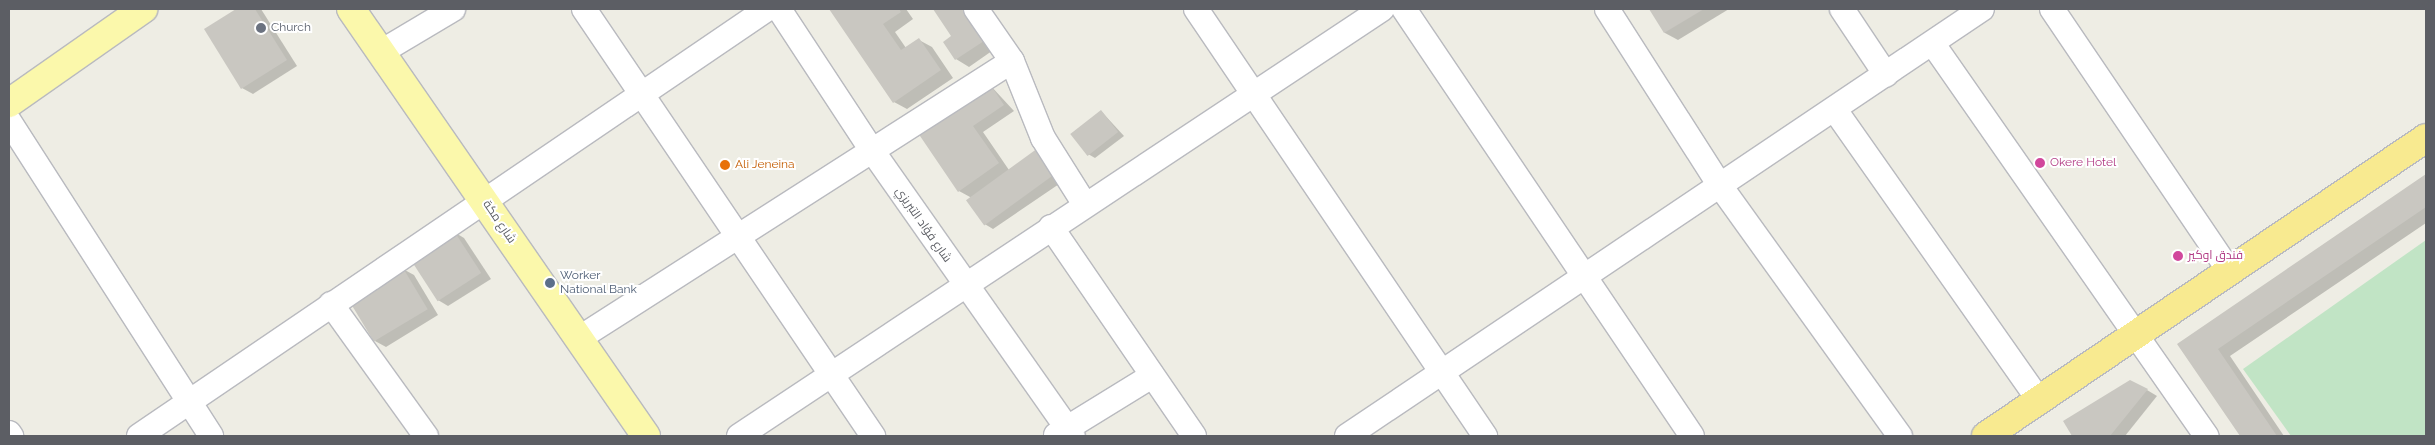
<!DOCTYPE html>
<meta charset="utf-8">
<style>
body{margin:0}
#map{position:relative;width:2435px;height:445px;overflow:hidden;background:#eeede4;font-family:Raleway,Cairo,sans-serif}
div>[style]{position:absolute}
.green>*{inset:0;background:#c1e4c5}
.shadow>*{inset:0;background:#0003}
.building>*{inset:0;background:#c9c7c1;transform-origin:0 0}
.roads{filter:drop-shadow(1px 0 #b9babf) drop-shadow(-1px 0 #b9babf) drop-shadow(0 1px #b9babf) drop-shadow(0 -1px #b9babf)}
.minor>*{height:24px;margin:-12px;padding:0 12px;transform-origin:12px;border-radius:12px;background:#fff}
.major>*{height:28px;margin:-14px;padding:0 14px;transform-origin:14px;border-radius:14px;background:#fbf8ab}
.highway>*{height:28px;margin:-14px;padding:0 14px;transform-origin:14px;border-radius:14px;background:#f8ea90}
.dots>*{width:14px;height:14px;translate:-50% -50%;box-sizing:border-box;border:2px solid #fff;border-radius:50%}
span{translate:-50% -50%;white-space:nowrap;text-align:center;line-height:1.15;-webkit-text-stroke:4px #fff;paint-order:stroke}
.worship-label{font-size:12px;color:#5b616d}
.left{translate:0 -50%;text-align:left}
.hotel-label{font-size:12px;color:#b23c85}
.food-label{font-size:12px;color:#c56008}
.street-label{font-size:12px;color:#5c5e64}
.service-label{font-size:12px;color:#4e5e75}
.frame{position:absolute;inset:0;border:10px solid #5c5e64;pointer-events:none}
</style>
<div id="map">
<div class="green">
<i style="clip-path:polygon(2426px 240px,2426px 436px,2291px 436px,2243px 369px)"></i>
</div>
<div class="shadow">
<i style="clip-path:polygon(238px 9px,261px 9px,297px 66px,253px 94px,242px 88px,206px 29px)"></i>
<i style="clip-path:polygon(831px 9px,906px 9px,913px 19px,895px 32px,906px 48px,919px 40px,932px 47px,953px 78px,907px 109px,894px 102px)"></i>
<i style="clip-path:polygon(934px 9px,973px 9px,999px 46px,969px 67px,956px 59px,953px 37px)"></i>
<i style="clip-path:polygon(1650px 9px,1729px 9px,1678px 40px,1665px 33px)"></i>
<i style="clip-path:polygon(990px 85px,1014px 111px,983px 132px,1009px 170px,1038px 150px,1065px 180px,993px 229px,983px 223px,970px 197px,959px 191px,920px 134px)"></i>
<i style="clip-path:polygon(1101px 111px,1124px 136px,1095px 158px,1088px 154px)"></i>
<i style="clip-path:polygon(2426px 176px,2426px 223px,2230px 356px,2284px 436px,2241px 436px,2179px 344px)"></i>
<i style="clip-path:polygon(454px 232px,464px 238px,491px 279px,448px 306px,438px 300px)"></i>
<i style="clip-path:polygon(403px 269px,414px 275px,438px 315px,386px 347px,375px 341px)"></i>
<i style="clip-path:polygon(2147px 390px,2157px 396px,2125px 436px,2073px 436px,2065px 422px)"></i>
</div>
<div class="building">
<i style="clip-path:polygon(236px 9px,255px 9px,287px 60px,241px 89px,204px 29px)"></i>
<i style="clip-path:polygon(829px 9px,899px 9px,901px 12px,883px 24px,901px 50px,919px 38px,941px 70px,893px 103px)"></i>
<i style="clip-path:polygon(933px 9px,966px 9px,987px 39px,955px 60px,943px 42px,951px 36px)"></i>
<i style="clip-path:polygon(1649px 9px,1704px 9px,1664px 33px)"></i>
<i style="clip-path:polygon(990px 84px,1004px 105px,973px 126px,999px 163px,958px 192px,918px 133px)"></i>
<i style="left:1101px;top:110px;width:28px;height:39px;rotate:52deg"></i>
<i style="left:1038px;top:148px;width:31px;height:89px;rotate:54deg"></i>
<i style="clip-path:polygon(2426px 174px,2426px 207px,2218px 349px,2277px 436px,2240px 436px,2177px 344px)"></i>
<i style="left:454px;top:231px;width:50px;height:52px;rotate:57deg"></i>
<i style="left:403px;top:268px;width:48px;height:63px;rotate:59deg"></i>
<i style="clip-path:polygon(2130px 380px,2148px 389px,2110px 436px,2072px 436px,2063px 421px)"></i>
</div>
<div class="roads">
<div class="minor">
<i style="left:584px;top:9px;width:516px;rotate:55.91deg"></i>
<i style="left:779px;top:9px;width:168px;rotate:56.7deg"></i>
<i style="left:871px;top:149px;width:351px;rotate:54.9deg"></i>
<i style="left:976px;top:9px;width:63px;rotate:55.3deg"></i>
<i style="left:1012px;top:61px;width:83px;rotate:68.1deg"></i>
<i style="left:1043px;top:138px;width:77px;rotate:57.8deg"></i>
<i style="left:1196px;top:9px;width:516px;rotate:55.91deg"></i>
<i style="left:1404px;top:9px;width:515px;rotate:56deg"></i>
<i style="left:1607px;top:9px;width:211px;rotate:57.4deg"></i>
<i style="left:1721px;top:187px;width:307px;rotate:54.3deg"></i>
<i style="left:1842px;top:9px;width:79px;rotate:56.3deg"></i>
<i style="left:2052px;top:9px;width:314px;rotate:55.9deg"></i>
<i style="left:1933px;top:44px;width:478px;rotate:55.1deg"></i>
<i style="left:381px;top:52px;width:84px;rotate:-30.8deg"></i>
<i style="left:1835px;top:110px;width:355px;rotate:54.9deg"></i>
<i style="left:9px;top:121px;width:374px;rotate:57.3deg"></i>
<i style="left:1051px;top:227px;width:253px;rotate:55.6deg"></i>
<i style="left:331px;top:304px;width:163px;rotate:54.3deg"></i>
<i style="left:578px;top:339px;width:515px;rotate:-32.64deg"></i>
<i style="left:9px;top:433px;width:4px;rotate:56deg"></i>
<i style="left:1056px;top:435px;width:113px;rotate:-31.6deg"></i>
<i style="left:139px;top:436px;width:759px;rotate:-34.21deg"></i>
<i style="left:739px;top:436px;width:772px;rotate:-33.59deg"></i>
<i style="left:1347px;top:436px;width:765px;rotate:-33.92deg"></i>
</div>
<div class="major">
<i style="left:351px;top:9px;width:519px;rotate:55.36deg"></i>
<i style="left:9px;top:103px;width:164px;rotate:-35deg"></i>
</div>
<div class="highway">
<i style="left:1986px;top:436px;width:531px;rotate:-34.11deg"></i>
</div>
</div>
<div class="dots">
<i style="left:261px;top:28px;background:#6b7280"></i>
<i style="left:2040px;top:163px;background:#d1479c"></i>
<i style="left:725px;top:165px;background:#e8710a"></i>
<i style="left:2178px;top:256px;background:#d1479c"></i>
<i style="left:550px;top:283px;background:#5c6f8a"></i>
</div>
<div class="worship-label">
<span class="left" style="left:271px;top:28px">Church</span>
</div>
<div class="hotel-label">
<span class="left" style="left:2050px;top:163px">Okere Hotel</span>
<span class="left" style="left:2188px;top:256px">فندق اوكير</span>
</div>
<div class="food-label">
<span class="left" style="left:735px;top:165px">Ali Jeneina</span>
</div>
<div class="street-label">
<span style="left:499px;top:222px;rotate:56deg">شارع مكة</span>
<span style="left:923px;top:225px;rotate:55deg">شارع فؤاد التبريزي</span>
</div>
<div class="service-label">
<span class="left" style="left:560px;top:283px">Worker<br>National Bank</span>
</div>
<div class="frame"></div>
</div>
